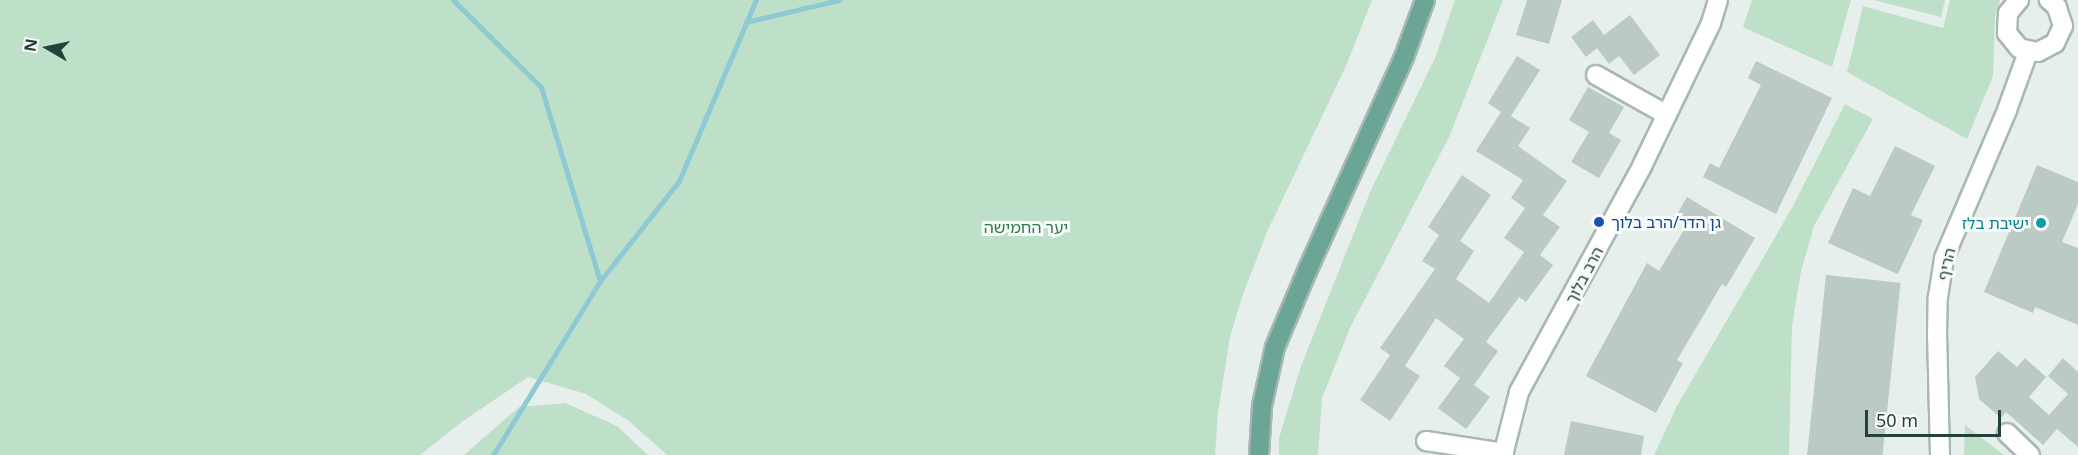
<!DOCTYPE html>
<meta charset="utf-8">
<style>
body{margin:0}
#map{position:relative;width:2078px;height:455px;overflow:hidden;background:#e6efeb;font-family:"Noto Sans","Noto Sans Hebrew",sans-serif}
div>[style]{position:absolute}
.green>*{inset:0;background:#bfe0c8}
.stream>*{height:5px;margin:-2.5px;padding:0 2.5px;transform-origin:2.5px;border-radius:2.5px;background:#8ec9d4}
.building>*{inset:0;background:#bbcac4;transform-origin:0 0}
.roads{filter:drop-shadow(2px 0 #a8b8b2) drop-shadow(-2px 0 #a8b8b2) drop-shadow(0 2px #a8b8b2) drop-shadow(0 -2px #a8b8b2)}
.minor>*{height:18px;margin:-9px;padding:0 9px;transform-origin:9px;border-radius:9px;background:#fff}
.major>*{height:18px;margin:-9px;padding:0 9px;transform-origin:9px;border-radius:9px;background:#6aa596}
.dots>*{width:16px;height:16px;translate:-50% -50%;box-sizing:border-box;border:3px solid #f7fbf9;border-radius:50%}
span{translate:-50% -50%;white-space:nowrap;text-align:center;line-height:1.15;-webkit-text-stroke:6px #f7fbf9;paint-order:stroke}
.transit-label{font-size:16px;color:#164399}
.left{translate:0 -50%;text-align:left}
.culture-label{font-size:16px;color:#0d838f}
.right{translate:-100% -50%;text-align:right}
.park-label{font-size:16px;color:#2d7a4b}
.street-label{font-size:16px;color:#24423a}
.north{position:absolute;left:18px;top:18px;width:60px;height:60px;-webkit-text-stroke:4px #f7fbf9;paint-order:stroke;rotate:279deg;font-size:16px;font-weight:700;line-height:24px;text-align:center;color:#24423a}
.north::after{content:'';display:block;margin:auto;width:21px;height:27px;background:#24423a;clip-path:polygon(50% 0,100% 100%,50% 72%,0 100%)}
.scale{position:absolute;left:1865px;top:410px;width:136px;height:27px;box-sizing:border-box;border:3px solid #24423a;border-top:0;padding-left:8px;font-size:18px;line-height:21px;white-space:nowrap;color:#24423a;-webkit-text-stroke:4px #f7fbf9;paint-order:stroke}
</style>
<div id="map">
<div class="green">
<i style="clip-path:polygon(0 0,1372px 0,1346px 66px,1267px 232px,1242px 297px,1230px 337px,1218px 412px,1215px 455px,667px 455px,629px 421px,586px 394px,528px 377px,463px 421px,420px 455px,0 455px)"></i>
<i style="clip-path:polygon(1455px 0,1503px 0,1450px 135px,1350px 328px,1322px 398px,1318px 455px,1279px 455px,1279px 438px,1301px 366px,1371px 190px,1435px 58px)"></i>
<i style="clip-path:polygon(1752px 0,1851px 0,1832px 67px,1743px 27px)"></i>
<i style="clip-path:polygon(1874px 0,1945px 0,1941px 17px)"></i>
<i style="clip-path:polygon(1950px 0,2000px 0,1995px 17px,1993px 76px,1967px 139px,1847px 72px,1863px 6px,1943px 28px)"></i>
<i style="clip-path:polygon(1845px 104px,1873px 119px,1814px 226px,1801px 271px,1792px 326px,1789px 455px,1654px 455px,1677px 406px,1792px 208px)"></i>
<i style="clip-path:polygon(565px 403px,617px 426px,648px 455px,464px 455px,519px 407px)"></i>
<i style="clip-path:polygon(1965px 425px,2004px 455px,1964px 455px)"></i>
</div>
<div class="stream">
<i style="left:453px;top:0;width:124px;rotate:44.7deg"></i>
<i style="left:541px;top:87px;width:203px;rotate:73.1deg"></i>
<i style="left:746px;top:22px;width:96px;rotate:-13.3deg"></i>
<i style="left:493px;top:455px;width:204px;rotate:-58.4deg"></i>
<i style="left:600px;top:281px;width:127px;rotate:-51.7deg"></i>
<i style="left:679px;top:181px;width:197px;rotate:-67deg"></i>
</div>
<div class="building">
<i style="clip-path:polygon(1527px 0,1562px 0,1549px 44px,1516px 35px)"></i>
<i style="clip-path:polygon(1630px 15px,1660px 55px,1634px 75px,1619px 56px,1609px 64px,1597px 48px,1586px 57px,1571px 37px,1593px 20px,1604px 35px)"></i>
<i style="clip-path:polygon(1517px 56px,1540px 70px,1511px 116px,1530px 128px,1518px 146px,1567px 181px,1543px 215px,1560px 227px,1540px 255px,1553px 265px,1526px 302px,1519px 297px,1486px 342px,1498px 351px,1474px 385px,1490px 397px,1466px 429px,1438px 408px,1460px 378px,1444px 366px,1464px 339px,1436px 318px,1405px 366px,1420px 376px,1390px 421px,1360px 400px,1390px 355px,1380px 348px,1435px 269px,1422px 261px,1439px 235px,1428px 227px,1462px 175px,1491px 195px,1460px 241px,1474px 251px,1456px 279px,1489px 303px,1524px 252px,1504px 238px,1525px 208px,1511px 198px,1523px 180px,1476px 151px,1501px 112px,1488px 103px)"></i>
<i style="clip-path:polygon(1756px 61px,1832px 98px,1776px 214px,1703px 177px,1710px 163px,1719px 168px,1761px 85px,1748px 78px)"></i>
<i style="clip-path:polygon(1588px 87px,1624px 107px,1609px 133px,1621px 140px,1599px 178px,1571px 162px,1589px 132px,1569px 120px)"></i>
<i style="clip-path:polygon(1895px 146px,1935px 166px,1911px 215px,1923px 220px,1898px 274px,1828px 243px,1853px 188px,1870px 196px)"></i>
<i style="clip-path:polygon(2037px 165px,2078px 182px,2078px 204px,2062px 242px,2078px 248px,2078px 325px,2035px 307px,2033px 313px,1984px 292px)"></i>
<i style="clip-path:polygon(1687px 197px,1755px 238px,1726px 287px,1722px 284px,1677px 360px,1683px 363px,1656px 413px,1586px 376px,1647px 263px,1659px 271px,1687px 225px,1675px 218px)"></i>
<i style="left:1826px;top:275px;width:75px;height:181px;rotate:6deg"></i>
<i style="clip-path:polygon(1998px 351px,2017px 367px,2025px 358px,2046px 377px,2029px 397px,2049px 415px,2068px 394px,2048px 376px,2063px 358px,2078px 372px,2078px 447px,2057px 429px,2043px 445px,2006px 412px,2001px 418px,1979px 399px,1975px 377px)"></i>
<i style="clip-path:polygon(1571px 421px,1644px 436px,1641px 455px,1564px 455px)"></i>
</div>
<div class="roads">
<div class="minor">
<i style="left:2019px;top:0;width:17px;rotate:130deg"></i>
<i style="left:2008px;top:13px;width:20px;rotate:93deg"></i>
<i style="left:2007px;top:33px;width:19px;rotate:51deg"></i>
<i style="left:2019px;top:48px;width:19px;rotate:12deg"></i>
<i style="left:2038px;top:52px;width:19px;rotate:-28deg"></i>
<i style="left:2055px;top:43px;width:19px;rotate:-65deg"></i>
<i style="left:2063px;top:26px;width:20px;rotate:-108deg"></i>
<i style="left:2057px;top:7px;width:11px;rotate:-139deg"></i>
<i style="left:1596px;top:75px;width:81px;rotate:29.4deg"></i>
<i style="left:2007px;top:433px;width:32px;rotate:44deg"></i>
<i style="left:1426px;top:441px;width:79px;rotate:8.7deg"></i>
<i style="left:1503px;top:455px;width:65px;rotate:-75.7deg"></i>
<i style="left:1519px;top:392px;width:257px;rotate:-61.4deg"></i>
<i style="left:1642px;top:166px;width:159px;rotate:-64.2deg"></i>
<i style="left:1711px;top:23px;width:24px;rotate:-73deg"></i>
<i style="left:1940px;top:455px;width:119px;rotate:-91.4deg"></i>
<i style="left:1937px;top:336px;width:39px;rotate:-89deg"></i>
<i style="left:1938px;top:297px;width:39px;rotate:-81deg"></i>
<i style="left:1944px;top:258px;width:161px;rotate:-66.9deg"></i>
<i style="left:2007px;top:110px;width:62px;rotate:-70.1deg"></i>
</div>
<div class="major">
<i style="left:1259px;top:455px;width:49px;rotate:-86.5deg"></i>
<i style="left:1262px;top:406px;width:60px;rotate:-77.6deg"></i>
<i style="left:1275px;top:347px;width:85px;rotate:-67.1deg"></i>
<i style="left:1308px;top:269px;width:233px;rotate:-65.6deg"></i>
<i style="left:1404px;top:57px;width:61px;rotate:-69.8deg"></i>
</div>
</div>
<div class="dots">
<i style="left:1599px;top:222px;background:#1a4fb4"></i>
<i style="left:2041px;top:223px;background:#0f9aa8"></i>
</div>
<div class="transit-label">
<span class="left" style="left:1611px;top:222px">גן הדר/הרב בלוך</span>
</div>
<div class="culture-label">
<span class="right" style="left:2029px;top:223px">ישיבת בלז</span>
</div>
<div class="park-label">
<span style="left:1026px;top:227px">יער החמישה</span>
</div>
<div class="street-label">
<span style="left:1946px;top:264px;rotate:-76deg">הריף</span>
<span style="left:1584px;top:275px;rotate:-62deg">הרב בלוך</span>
</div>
<div class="north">N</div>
<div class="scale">50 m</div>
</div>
